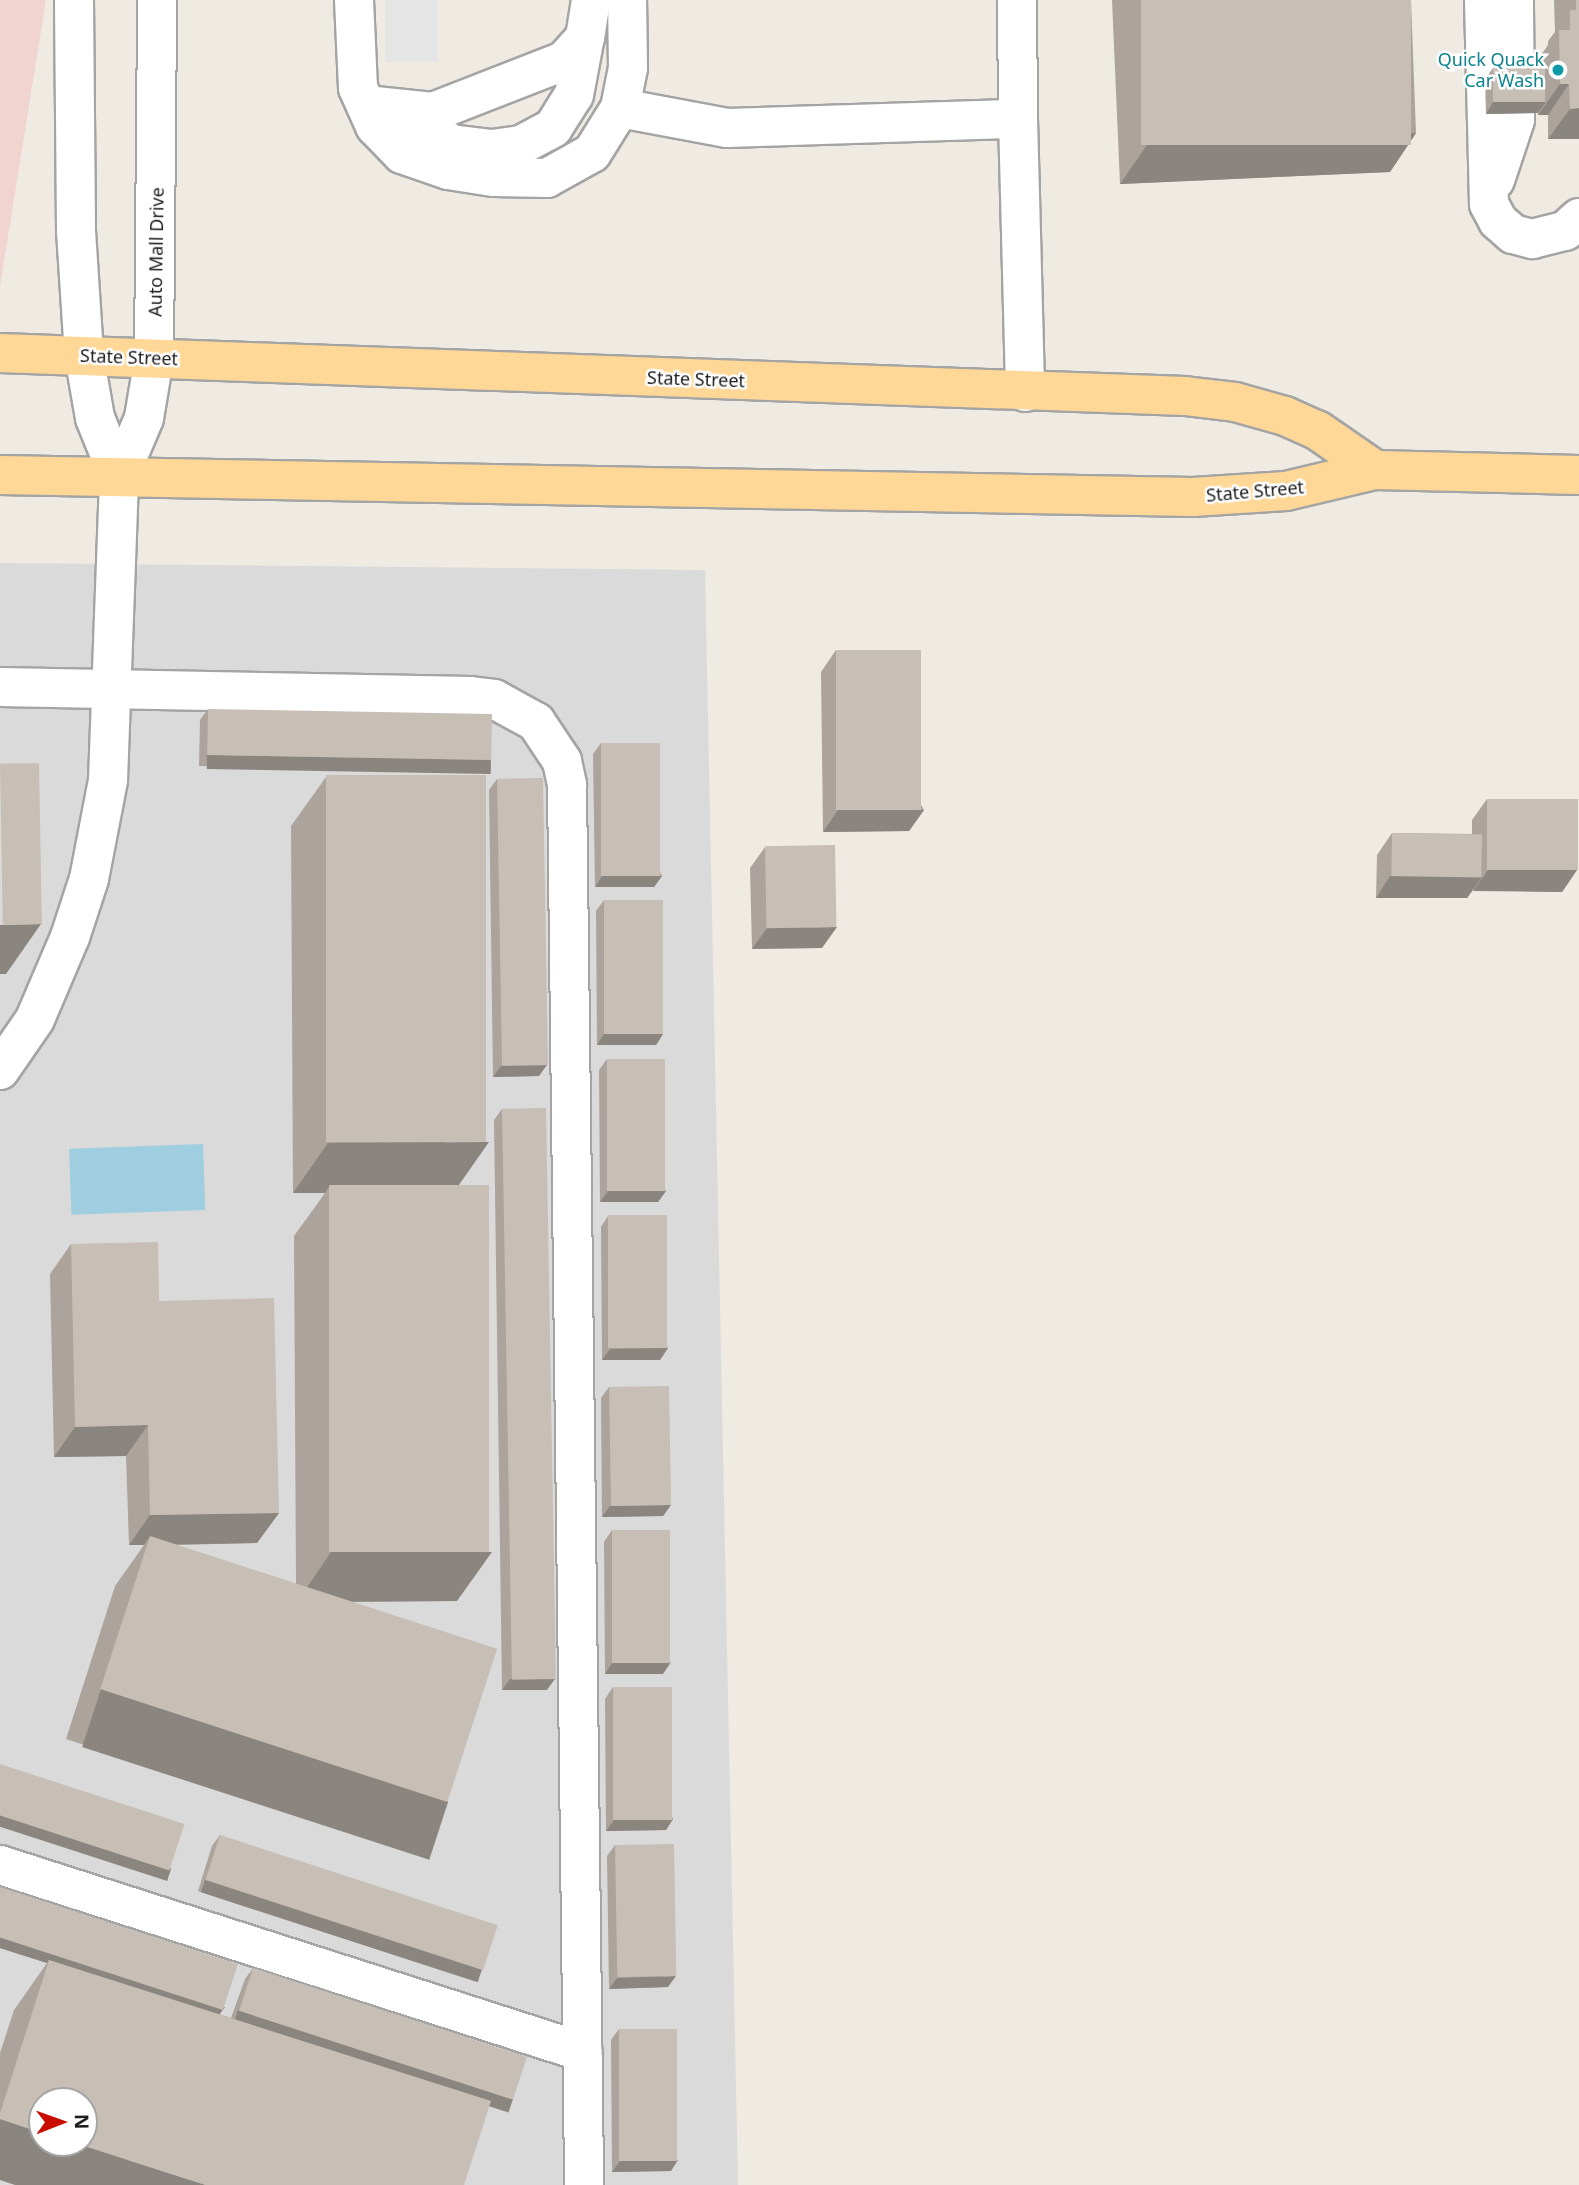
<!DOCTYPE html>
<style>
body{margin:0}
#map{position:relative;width:1579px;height:2185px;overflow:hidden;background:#efebe2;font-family:"Noto Sans",sans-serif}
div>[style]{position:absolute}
.residential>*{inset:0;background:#dbdada}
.commercial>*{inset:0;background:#f1d3d0}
.parking>*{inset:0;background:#e5e5e5;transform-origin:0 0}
.water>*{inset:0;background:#9fcee0;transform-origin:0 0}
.roads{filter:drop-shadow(2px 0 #a4a4a4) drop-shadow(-2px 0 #a4a4a4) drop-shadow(0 2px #a4a4a4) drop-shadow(0 -2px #a4a4a4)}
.minor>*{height:38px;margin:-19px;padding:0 19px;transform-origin:19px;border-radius:19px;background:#fff}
.major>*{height:38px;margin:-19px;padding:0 19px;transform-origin:19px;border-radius:19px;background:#ffd897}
.wall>*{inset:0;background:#aba39c}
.shaded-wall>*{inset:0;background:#8b857f;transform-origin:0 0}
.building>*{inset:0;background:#c7beb5;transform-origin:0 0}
.dots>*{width:19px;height:19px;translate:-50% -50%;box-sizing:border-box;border:4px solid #fff;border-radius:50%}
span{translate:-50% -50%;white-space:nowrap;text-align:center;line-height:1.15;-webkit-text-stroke:5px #fff;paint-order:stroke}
.culture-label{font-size:18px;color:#0d838f}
.right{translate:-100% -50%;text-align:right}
.street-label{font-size:18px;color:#1d1d1d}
.north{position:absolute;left:28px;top:2087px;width:70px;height:70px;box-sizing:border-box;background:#fff;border:2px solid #a5a5a5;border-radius:50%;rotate:89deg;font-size:19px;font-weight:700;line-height:28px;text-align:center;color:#1d1d1d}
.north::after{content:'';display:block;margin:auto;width:24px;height:32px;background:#ca0b00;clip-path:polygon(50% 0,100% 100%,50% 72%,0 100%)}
</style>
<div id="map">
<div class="residential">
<i style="clip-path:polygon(evenodd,0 563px,705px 570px,738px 2185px,0 2185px,0 563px,42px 2101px,84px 2101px,84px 2143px,42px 2143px,42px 2101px)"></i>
</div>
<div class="commercial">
<i style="clip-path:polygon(0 0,46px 0,0 286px)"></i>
</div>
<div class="parking">
<i style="left:385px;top:0;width:53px;height:62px"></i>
</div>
<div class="water">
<i style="left:203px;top:1144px;width:66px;height:134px;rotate:88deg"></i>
</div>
<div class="roads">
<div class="minor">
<i style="left:74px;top:0;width:231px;rotate:89.5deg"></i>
<i style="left:76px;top:231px;width:124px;rotate:86.3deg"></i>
<i style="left:84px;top:355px;width:64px;rotate:80.1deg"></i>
<i style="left:95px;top:418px;width:64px;rotate:67.9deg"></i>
<i style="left:354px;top:0;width:88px;rotate:87.4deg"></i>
<i style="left:358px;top:88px;width:42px;rotate:65.9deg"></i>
<i style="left:375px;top:126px;width:39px;rotate:46deg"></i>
<i style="left:402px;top:154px;width:49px;rotate:19.2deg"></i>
<i style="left:448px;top:170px;width:47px;rotate:8.7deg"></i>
<i style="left:494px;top:177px;width:53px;rotate:1.1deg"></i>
<i style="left:547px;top:178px;width:51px;rotate:-29.1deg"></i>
<i style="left:592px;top:153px;width:53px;rotate:-58.1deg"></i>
<i style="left:620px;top:108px;width:41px;rotate:-78.7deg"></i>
<i style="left:628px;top:68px;width:68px;rotate:-90.8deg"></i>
<i style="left:1017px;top:0;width:119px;rotate:89.5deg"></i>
<i style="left:1484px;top:0;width:204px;rotate:88.6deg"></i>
<i style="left:1489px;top:204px;width:19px;rotate:62deg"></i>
<i style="left:1498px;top:221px;width:20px;rotate:41deg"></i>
<i style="left:1513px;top:234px;width:20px;rotate:15deg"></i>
<i style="left:1532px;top:239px;width:34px;rotate:-14deg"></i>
<i style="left:1565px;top:231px;width:19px;rotate:-43deg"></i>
<i style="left:366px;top:105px;width:67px;rotate:6deg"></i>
<i style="left:433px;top:112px;width:141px;rotate:-21.3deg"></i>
<i style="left:564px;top:61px;width:31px;rotate:-48deg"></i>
<i style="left:585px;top:38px;width:38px;rotate:-81deg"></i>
<i style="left:620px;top:108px;width:109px;rotate:10.6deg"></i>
<i style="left:727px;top:128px;width:291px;rotate:-1.8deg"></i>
<i style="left:1018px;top:119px;width:273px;rotate:88.5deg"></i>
<i style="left:403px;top:109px;width:59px;rotate:36.1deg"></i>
<i style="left:451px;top:144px;width:41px;rotate:7deg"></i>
<i style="left:492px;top:149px;width:29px;rotate:-8deg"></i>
<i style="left:521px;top:145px;width:36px;rotate:-28deg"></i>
<i style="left:553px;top:128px;width:39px;rotate:-58deg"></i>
<i style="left:574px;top:95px;width:60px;rotate:-79.4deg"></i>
<i style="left:1495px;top:180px;width:63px;rotate:-71.6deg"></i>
<i style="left:1515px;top:120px;width:120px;rotate:-90.5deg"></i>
<i style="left:0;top:687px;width:471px;rotate:1.1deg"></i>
<i style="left:471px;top:696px;width:23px;rotate:7deg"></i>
<i style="left:494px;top:699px;width:48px;rotate:28.7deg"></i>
<i style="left:536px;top:722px;width:47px;rotate:56.3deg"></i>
<i style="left:562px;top:761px;width:25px;rotate:78deg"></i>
<i style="left:567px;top:785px;width:1400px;rotate:89.3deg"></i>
<i style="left:0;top:1070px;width:62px;rotate:-55.5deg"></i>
<i style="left:35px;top:1019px;width:89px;rotate:-66.9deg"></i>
<i style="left:70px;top:937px;width:61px;rotate:-71.9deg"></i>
<i style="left:89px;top:879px;width:101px;rotate:-79.1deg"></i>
<i style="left:108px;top:780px;width:303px;rotate:-87.9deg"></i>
<i style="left:119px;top:477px;width:64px;rotate:-67deg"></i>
<i style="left:144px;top:418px;width:61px;rotate:-80.5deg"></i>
<i style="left:154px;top:358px;width:358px;rotate:-89.5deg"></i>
<i style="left:0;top:1865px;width:612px;rotate:17.78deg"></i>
</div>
<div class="major">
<i style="left:0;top:353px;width:1186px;rotate:2.08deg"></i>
<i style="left:1185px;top:396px;width:50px;rotate:6.8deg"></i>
<i style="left:1235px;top:402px;width:52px;rotate:15.6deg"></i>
<i style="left:1285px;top:416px;width:35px;rotate:24deg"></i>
<i style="left:1317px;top:430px;width:70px;rotate:34.6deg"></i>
<i style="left:0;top:475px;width:1193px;rotate:1.06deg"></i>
<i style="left:1193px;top:497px;width:93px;rotate:-3.7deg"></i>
<i style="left:1286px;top:491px;width:91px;rotate:-13.3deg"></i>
<i style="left:1375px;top:470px;width:204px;rotate:1.4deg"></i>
</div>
</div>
<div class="wall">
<i style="clip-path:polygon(1112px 0,1411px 0,1416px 133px,1390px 172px,1120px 184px)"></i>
<i style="clip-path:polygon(1554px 0,1579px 0,1579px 139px,1548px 139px,1548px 115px,1538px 115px,1538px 113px,1486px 114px,1485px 79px,1493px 68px,1537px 68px,1537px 61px,1548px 45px,1548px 41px,1555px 32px)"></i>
<i style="clip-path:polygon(836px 650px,924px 810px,909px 831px,823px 832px,821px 672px)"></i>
<i style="clip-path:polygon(208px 709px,491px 760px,483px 772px,199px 766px,200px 720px)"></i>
<i style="clip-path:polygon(601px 743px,662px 876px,654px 887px,595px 887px,593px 754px)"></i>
<i style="clip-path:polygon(326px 777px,458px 1186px,457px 1601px,352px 1602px,448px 1802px,413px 1852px,66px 1739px,115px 1586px,144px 1545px,129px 1545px,126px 1456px,54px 1457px,50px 1274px,71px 1244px,159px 1301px,279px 1513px,257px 1543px,175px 1545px,296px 1584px,294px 1236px,325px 1193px,293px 1193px,291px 826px)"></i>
<i style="clip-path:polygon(497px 779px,539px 1076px,493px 1077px,489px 790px)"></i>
<i style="clip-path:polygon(1487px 799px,1577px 870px,1562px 892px,1473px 890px,1467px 898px,1376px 898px,1377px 855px,1392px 833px,1472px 834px,1472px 820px)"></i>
<i style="clip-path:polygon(765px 847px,822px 948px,752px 949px,750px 868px)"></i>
<i style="clip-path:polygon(604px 900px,663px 1034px,656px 1045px,597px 1045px,596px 911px)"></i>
<i style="clip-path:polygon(607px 1059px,666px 1191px,658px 1202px,600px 1202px,599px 1070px)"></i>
<i style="clip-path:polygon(502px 1109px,547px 1690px,502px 1690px,494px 1120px)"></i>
<i style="clip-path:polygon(608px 1216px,668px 1348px,660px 1360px,602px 1360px,601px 1227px)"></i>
<i style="clip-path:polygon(609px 1387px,671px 1505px,663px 1516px,602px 1517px,601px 1398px)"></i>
<i style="clip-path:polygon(612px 1530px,663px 1674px,605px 1674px,604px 1542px)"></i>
<i style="clip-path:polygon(613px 1687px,673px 1819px,666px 1830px,606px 1831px,605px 1699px)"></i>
<i style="clip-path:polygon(220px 1835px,482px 1970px,475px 1981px,198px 1891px,212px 1846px)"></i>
<i style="clip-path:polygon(615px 1845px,668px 1987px,609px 1989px,607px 1856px)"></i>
<i style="clip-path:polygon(0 1887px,219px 2014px,231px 2018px,245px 1979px,253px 1968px,513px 2100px,506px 2111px,489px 2106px,0 2180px,0 2053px,14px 2010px,47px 1963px,0 1948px)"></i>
<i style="clip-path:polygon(619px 2029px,671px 2171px,612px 2172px,611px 2040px)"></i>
</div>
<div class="shaded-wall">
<i style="clip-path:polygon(1560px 84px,1569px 84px,1548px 115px,1538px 115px)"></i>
<i style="clip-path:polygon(1493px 102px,1546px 102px,1538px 113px,1486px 114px)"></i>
<i style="clip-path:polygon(1579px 108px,1579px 139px,1548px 139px,1570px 109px)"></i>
<i style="clip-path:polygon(1416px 133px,1390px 172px,1120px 184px,1147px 145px)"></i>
<i style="left:207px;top:755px;width:284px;height:14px;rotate:1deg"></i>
<i style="clip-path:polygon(838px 810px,924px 810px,909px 831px,823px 832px)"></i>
<i style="clip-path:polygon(1488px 870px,1577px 870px,1562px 892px,1473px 891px)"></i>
<i style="clip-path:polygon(602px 876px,662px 876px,654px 887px,595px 887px)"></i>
<i style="clip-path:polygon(1390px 876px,1482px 877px,1467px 898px,1376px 898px)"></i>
<i style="clip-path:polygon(41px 924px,6px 974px,0 974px,0 925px)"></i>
<i style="clip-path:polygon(837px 927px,822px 948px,752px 949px,767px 928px)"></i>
<i style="clip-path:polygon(604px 1034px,663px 1034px,656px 1045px,597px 1045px)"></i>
<i style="clip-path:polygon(547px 1065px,539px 1076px,493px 1077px,501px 1066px)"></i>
<i style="clip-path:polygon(489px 1142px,454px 1192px,329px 1187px,325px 1193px,293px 1193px,328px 1143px)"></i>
<i style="clip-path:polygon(608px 1191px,666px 1191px,658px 1202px,600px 1202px)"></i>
<i style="clip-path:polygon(668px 1348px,660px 1360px,602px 1360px,610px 1349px)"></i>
<i style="clip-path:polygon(148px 1425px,126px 1456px,54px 1457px,75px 1427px)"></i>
<i style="clip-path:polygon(671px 1505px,663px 1516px,602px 1517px,610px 1506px)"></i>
<i style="clip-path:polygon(279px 1513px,257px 1543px,147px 1545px,150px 1536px,144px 1545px,129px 1545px,150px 1515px)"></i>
<i style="clip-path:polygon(331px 1552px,492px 1552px,457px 1601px,297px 1602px)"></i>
<i style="clip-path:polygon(671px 1662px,663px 1674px,605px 1674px,612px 1663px)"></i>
<i style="clip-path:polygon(510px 1679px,555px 1679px,547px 1690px,502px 1690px)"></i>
<i style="left:101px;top:1689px;width:365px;height:61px;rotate:18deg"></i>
<i style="left:0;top:1813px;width:180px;height:13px;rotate:18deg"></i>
<i style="clip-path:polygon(673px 1819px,666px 1830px,606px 1831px,614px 1820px)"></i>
<i style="left:205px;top:1880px;width:291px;height:13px;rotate:18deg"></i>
<i style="clip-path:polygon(0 1935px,225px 2007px,217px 2018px,49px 1960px,47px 1963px,0 1948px)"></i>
<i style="clip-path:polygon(676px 1976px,668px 1987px,609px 1989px,617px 1978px)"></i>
<i style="left:238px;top:2010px;width:289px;height:14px;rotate:18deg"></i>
<i style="clip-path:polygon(0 2119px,42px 2133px,42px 2143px,75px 2143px,206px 2185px,15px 2185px,0 2180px)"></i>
<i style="clip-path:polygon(678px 2160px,671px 2171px,612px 2172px,620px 2161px)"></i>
</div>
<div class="building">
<i style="left:1141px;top:0;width:270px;height:145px"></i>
<i style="clip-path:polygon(1576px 0,1579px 0,1579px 108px,1570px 109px,1569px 84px,1560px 84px,1559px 30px,1570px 30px,1570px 10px,1576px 10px)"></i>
<i style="left:1493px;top:68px;width:52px;height:34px"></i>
<i style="left:836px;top:650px;width:85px;height:160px"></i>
<i style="left:208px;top:709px;width:284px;height:46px;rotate:1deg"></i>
<i style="left:601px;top:743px;width:59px;height:133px"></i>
<i style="left:39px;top:763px;width:161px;height:39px;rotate:89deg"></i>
<i style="left:486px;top:775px;width:367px;height:160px;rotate:90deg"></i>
<i style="left:543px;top:778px;width:287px;height:46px;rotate:89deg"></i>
<i style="left:1487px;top:799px;width:91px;height:71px"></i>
<i style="left:1392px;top:833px;width:90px;height:43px;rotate:1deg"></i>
<i style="left:835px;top:845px;width:82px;height:70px;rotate:89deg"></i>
<i style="left:604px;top:900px;width:59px;height:134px"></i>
<i style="left:607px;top:1059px;width:58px;height:132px"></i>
<i style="left:546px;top:1108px;width:571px;height:44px;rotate:89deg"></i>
<i style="left:489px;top:1185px;width:367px;height:160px;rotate:90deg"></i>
<i style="left:667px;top:1215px;width:133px;height:59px;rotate:90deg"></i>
<i style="clip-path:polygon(158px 1242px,159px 1301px,274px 1298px,279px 1513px,150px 1515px,148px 1425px,75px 1427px,71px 1244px)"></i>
<i style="left:669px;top:1386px;width:119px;height:60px;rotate:89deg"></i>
<i style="left:612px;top:1530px;width:58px;height:133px"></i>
<i style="left:150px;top:1536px;width:365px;height:161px;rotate:18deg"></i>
<i style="left:613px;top:1687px;width:59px;height:133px"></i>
<i style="left:0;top:1764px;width:194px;height:49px;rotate:18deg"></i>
<i style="left:220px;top:1835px;width:292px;height:47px;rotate:18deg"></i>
<i style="left:674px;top:1844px;width:132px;height:59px;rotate:89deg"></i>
<i style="left:0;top:1887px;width:250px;height:48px;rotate:18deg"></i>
<i style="clip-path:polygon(49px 1960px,491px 2101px,464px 2185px,206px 2185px,75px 2143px,84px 2143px,84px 2101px,42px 2101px,42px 2133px,0 2119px,0 2113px)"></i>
<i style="left:253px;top:1968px;width:288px;height:45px;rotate:18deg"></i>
<i style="left:619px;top:2029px;width:58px;height:132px"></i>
</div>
<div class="dots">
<i style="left:1558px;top:70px;background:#0f9aa8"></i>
</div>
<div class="culture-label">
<span class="right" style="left:1544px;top:70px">Quick Quack<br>Car Wash</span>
</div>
<div class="street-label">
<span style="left:156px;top:252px;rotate:-89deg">Auto Mall Drive</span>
<span style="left:129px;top:357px;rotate:2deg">State Street</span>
<span style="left:696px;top:379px;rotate:2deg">State Street</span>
<span style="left:1255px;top:491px;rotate:-5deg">State Street</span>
</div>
<div class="north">N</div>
</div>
